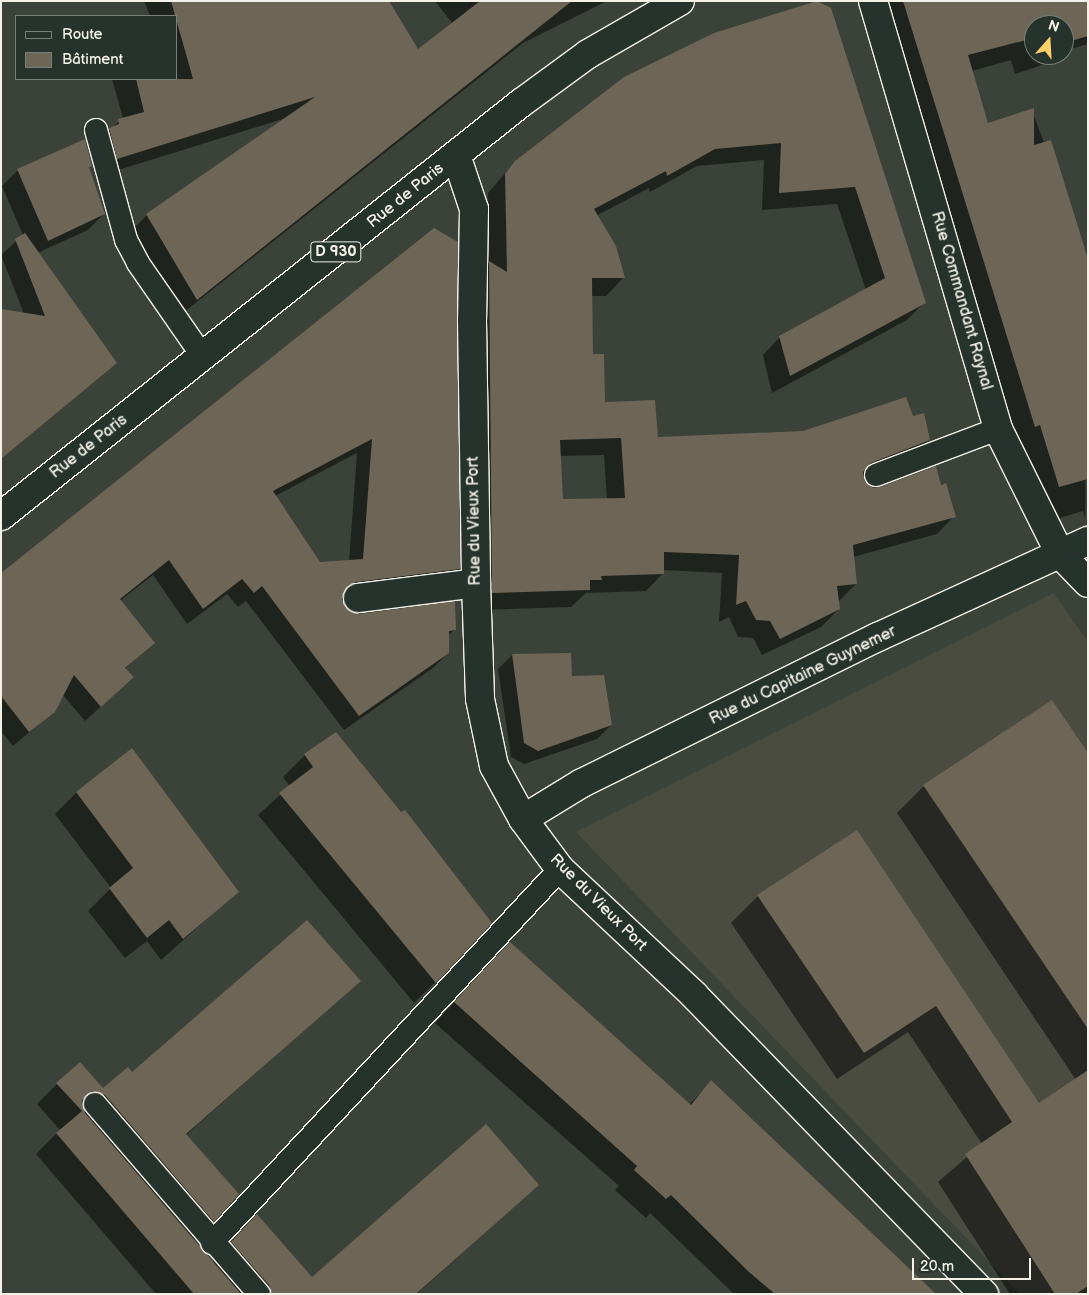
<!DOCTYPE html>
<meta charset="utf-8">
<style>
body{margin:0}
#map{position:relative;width:1089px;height:1295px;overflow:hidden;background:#3b4239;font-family:"Balsamiq Sans",sans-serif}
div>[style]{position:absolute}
.built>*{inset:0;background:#4a4c42}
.shadow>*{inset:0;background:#0007}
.building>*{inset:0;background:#6d6556}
.roads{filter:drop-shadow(1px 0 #f4f1e8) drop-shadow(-1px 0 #f4f1e8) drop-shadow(0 1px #f4f1e8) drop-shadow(0 -1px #f4f1e8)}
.service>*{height:22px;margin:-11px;padding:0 11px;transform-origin:11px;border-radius:11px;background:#26332d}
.pedestrian>*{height:28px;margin:-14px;padding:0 14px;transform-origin:14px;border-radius:14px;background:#26332d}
.minor>*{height:28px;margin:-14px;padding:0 14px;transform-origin:14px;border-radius:14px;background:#26332d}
.primary>*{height:28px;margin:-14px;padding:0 14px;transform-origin:14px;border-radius:14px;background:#26332d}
span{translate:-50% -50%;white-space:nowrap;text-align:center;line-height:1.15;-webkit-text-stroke:4.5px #26332d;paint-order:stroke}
.shield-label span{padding:1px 4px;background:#26332d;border:1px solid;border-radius:4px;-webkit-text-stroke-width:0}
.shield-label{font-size:15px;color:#f4f1e8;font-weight:700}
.street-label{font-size:16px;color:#f4f1e8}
.frame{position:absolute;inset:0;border:2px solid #f4f1e8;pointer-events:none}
.legend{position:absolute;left:15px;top:15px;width:162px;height:65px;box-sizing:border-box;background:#26332d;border:1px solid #787f78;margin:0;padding:6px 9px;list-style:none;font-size:15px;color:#f4f1e8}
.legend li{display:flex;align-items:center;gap:10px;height:25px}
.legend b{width:25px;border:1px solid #787f78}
.north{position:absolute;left:1024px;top:15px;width:50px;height:50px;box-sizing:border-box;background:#26332d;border:1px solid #787f78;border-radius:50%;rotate:19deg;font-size:14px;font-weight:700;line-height:20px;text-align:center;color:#f4f1e8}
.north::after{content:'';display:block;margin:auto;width:18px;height:22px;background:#ffd166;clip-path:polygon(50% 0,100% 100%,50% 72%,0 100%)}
.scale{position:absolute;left:912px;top:1258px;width:119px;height:22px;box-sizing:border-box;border:2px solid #f4f1e8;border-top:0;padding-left:6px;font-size:15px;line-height:18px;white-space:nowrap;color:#f4f1e8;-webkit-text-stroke:4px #26332d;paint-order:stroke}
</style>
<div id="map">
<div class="built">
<i style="clip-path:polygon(1054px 593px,1088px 642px,1088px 1294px,1020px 1294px,576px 832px)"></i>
</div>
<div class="shadow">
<i style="clip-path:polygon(144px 1px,241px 1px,417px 51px,453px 24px,435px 1px,607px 1px,523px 43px,178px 317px,128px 234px,147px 215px,286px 118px,99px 176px,100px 138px,123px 118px,112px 79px,176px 79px,176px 16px,150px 16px)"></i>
<i style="clip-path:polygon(evenodd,882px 1px,1088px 1px,1088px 44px,1071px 49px,1060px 59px,1015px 74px,1011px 60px,972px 71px,987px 125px,1032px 110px,1088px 264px,1085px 519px,1083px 511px,1053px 520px,1035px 510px,882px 1px,1034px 25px,1064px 25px,1064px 55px,1034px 55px,1034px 25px)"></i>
<i style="clip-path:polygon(evenodd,817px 3px,925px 302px,907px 320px,772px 393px,763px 355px,780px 337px,866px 290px,860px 272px,837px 204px,762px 210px,764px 160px,697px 166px,650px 192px,649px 188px,596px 216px,614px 246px,623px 278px,606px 296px,591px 296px,592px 356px,603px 403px,656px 438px,803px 433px,912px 418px,929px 440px,911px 458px,862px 476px,863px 481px,873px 489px,940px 486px,954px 516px,937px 534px,853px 557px,856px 584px,838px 602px,839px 609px,821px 627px,762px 655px,753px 638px,738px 637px,729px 617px,719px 622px,722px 573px,663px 570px,663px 573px,646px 591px,586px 593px,571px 607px,475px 610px,472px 280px,489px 262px,488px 193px,515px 162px,817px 3px,604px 455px,607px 500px,561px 500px,559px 456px,604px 455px)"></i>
<i style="clip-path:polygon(91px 166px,88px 168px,104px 214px,88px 230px,37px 253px,116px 363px,1px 459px,1px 311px,24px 314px,1px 255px,23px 235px,2px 186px,18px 170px)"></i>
<i style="clip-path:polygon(evenodd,434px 229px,459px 569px,444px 584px,341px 599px,345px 609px,359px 615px,455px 629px,448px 636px,448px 653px,433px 668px,344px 730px,246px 601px,238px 607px,227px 594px,187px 624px,153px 575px,120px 601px,153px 643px,125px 669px,117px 692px,85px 721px,63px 695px,54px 711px,13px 746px,1px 731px,1px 575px,434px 229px,357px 453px,349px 562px,320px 564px,275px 496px,357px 453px)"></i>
<i style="clip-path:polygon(570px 654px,571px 678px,611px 725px,597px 739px,524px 764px,511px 757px,498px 669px,512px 655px)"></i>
<i style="clip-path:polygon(335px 734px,435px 982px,414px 1003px,258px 815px,290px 786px,283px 777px,305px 755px)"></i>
<i style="clip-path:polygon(1088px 755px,1088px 1293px,1010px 1294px,938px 1182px,982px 1144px,908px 1032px,837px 1079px,731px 923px,758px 896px,856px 832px,1039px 1105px,1076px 1080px,897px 813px,924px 786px)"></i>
<i style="clip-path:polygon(77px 792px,237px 892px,161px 960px,147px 941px,125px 958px,88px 911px,111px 888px,55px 814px)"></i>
<i style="clip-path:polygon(490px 964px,689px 1105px,711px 1082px,905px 1294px,734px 1294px,650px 1213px,646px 1218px,615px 1190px,619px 1186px,435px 1023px)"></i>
<i style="clip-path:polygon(359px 981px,186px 1135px,213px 1221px,192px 1242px,211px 1263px,236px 1237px,311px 1279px,538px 1185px,417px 1294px,156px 1294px,36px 1154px,60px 1130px,37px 1104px,57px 1084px,103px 1090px,132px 1074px)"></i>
</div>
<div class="building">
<i style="clip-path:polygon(171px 1px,389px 1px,418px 49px,480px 1px,572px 1px,197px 300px,146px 214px,315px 97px,117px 159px,109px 128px,119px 124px,118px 119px,144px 112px,136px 79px,193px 79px)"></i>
<i style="clip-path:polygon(evenodd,817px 1px,831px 8px,926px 303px,790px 376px,779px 336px,885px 278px,877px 254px,855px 187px,779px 193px,781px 143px,715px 149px,667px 176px,666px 171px,594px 209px,616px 246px,625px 278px,592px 278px,593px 354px,604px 354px,605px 402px,655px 400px,658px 437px,803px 431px,906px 397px,913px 416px,924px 413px,930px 440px,871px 463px,863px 472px,864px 480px,873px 488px,880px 487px,936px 466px,941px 485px,946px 483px,956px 517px,853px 545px,857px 584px,837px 586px,840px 609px,780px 639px,770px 621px,756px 620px,746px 601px,736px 605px,739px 555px,664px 552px,664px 574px,601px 576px,602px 580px,590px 580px,590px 590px,492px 593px,489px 261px,507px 272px,505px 174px,515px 161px,624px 77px,714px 33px,817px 1px,621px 438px,625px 498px,563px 499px,560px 440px,621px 438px)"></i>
<i style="clip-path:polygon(903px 1px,1088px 1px,1088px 36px,1064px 43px,1064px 25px,1034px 25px,1034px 38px,968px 55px,988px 123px,1034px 108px,1034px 145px,1051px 140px,1088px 259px,1088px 479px,1059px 487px,1040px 425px,1035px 427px)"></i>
<i style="clip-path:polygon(85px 139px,92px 166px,89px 167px,105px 214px,48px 241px,17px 169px)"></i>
<i style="clip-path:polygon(evenodd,434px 228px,458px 242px,460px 569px,356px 582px,348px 586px,342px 599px,346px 608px,359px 614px,455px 601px,456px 630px,449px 631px,449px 653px,359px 716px,262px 586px,254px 593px,242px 579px,203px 609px,169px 560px,120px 599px,155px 643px,125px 668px,134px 677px,101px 707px,74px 675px,55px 712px,29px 732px,1px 696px,1px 573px,434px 228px,372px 439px,363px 559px,320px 562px,273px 491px,372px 439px)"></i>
<i style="clip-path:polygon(25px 233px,117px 363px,1px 459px,1px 309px,45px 316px,15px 239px)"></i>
<i style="clip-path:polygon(571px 653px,572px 676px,604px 675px,612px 725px,538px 751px,524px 743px,512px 654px)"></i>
<i style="clip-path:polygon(1052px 700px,1088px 753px,1088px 1029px,923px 785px)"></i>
<i style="clip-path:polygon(336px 732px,401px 812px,405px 810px,492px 923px,436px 983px,279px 793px,313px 767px,304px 754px)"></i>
<i style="clip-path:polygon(132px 748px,239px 892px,183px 939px,169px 920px,147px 938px,109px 888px,133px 868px,76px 792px)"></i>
<i style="clip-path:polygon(857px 830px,1039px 1103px,1088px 1070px,1088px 1286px,1076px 1294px,1055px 1294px,965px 1154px,1012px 1122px,936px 1006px,864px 1053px,757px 895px)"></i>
<i style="clip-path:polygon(307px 920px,361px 981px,186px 1134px,239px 1194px,214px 1222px,105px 1095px,92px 1091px,82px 1100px,85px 1113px,241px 1294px,194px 1294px,56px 1133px,82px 1111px,56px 1083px,80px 1062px,103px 1088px,128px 1067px,132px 1072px)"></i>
<i style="clip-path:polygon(510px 942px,691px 1105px,711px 1080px,936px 1294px,775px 1294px,749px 1272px,671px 1195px,666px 1199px,634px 1170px,637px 1166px,454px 1002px)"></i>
<i style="clip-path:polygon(486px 1124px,539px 1185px,416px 1294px,272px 1294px,269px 1285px,231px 1242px,257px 1214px,312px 1277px)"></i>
</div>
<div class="roads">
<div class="service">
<i style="left:96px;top:130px;width:114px;rotate:74.7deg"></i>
<i style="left:126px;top:240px;width:26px;rotate:62deg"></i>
<i style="left:138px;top:263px;width:114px;rotate:55.3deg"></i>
<i style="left:876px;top:475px;width:130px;rotate:-20.7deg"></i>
<i style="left:95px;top:1104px;width:251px;rotate:49.2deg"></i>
<i style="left:212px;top:1243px;width:511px;rotate:-47.06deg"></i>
</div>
<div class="pedestrian">
<i style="left:358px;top:598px;width:119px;rotate:-7.2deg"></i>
</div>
<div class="minor">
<i style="left:873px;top:1px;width:446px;rotate:73.7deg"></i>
<i style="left:998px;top:429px;width:140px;rotate:63.6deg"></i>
<i style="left:1060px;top:554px;width:40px;rotate:46deg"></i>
<i style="left:456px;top:155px;width:57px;rotate:71.6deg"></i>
<i style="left:474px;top:209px;width:111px;rotate:91deg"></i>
<i style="left:472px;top:320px;width:263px;rotate:89.1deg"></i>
<i style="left:476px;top:583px;width:116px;rotate:88deg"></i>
<i style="left:480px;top:699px;width:68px;rotate:78.2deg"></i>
<i style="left:494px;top:766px;width:60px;rotate:61.3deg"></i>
<i style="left:523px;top:819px;width:62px;rotate:53.5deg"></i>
<i style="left:560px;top:869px;width:184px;rotate:43.2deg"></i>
<i style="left:694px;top:995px;width:417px;rotate:45.9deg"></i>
<i style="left:523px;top:819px;width:69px;rotate:-31.4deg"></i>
<i style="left:582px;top:783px;width:330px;rotate:-26.3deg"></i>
<i style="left:878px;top:637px;width:231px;rotate:-24.6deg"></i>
</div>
<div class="primary">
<i style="left:1px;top:516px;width:664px;rotate:-38.46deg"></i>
<i style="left:521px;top:103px;width:83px;rotate:-36.2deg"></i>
<i style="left:588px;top:54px;width:106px;rotate:-29.9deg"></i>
</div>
</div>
<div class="shield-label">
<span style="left:336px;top:252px">D 930</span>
</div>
<div class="street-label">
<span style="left:406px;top:196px;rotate:-39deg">Rue de Paris</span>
<span style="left:961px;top:301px;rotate:74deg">Rue Commandant Raynal</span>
<span style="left:89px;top:447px;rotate:-38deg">Rue de Paris</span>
<span style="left:475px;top:521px;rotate:-91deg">Rue du Vieux Port</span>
<span style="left:803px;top:676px;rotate:-26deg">Rue du Capitaine Guynemer</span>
<span style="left:598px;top:903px;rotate:45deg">Rue du Vieux Port</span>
</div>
<div class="frame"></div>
<ul class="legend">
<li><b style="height:6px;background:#26332d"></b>Route</li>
<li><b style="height:14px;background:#6d6556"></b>Bâtiment</li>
</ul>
<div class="north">N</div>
<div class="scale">20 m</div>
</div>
